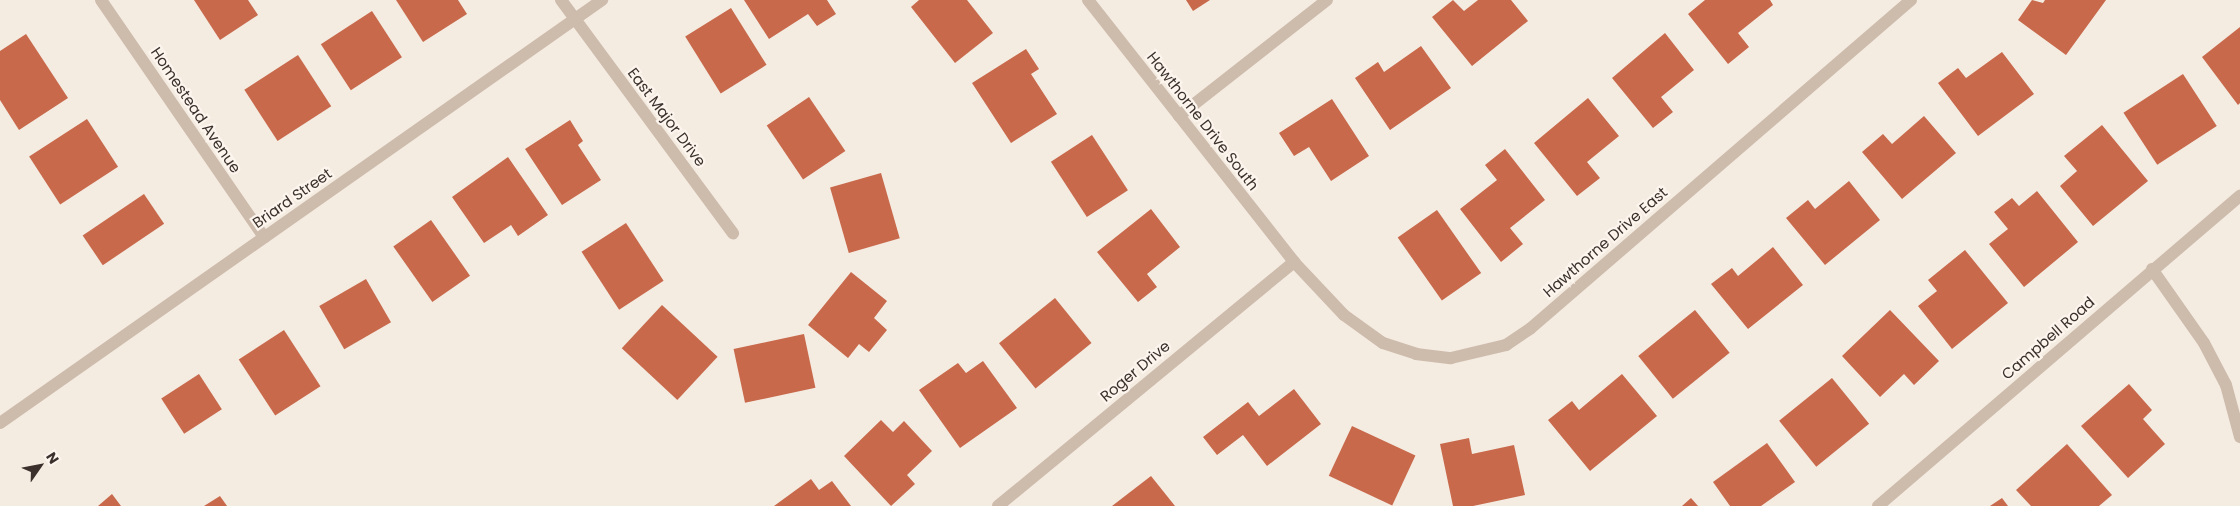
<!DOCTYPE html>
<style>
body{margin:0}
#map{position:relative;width:2240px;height:506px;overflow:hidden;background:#f4ebe1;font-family:Poppins,sans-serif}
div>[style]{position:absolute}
.building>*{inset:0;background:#c8694b;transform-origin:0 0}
.minor>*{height:12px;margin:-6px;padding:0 6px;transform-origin:6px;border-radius:6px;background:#cdbbac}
span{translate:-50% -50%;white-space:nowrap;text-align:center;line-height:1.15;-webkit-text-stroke:4.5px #fbf5ee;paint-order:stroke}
.street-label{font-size:15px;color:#3b302b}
.north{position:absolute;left:15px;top:441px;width:50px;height:50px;-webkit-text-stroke:4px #fbf5ee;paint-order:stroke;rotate:57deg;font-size:14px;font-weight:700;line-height:20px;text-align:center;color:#3b302b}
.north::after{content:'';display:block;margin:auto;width:18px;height:22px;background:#3b302b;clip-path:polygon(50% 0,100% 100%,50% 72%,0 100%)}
</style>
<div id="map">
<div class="building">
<i style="clip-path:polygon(194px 0,248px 0,258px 15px,220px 40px)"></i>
<i style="clip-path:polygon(396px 0,458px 0,467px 14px,423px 42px)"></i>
<i style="clip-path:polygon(744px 0,827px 0,836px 14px,817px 26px,808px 14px,769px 39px)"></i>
<i style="clip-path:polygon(919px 0,967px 0,993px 33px,955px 63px,911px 7px)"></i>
<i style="clip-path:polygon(1186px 0,1210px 0,1193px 11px)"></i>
<i style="clip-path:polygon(1453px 0,1464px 11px,1478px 0,1511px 0,1528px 21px,1472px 66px,1432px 17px)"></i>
<i style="clip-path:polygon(1705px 0,1770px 0,1773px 5px,1738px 33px,1749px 47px,1728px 64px,1688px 14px)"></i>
<i style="clip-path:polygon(2032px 0,2043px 3px,2045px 0,2106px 0,2066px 55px,2018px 20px)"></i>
<i style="left:731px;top:8px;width:67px;height:54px;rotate:58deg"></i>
<i style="left:372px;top:11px;width:55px;height:61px;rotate:57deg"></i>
<i style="clip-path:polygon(2240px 27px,2240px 103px,2238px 105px,2202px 57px)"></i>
<i style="clip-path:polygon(1665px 33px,1694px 70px,1661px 97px,1673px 112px,1653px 128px,1612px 78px)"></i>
<i style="clip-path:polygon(26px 34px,68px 98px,19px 130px,0 100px,0 51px)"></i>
<i style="clip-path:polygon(1421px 46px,1451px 88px,1390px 130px,1355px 78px,1378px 62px,1384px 72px)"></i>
<i style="clip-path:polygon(1026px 49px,1039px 69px,1031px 74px,1057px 114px,1011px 143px,972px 83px)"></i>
<i style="clip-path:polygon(2002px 52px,2034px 94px,1978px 136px,1938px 83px,1958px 68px,1966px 78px)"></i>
<i style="left:298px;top:55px;width:61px;height:64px;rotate:57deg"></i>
<i style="left:2183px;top:74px;width:62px;height:71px;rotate:57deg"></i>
<i style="left:809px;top:97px;width:65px;height:51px;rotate:56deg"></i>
<i style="clip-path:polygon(1588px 98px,1619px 136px,1587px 162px,1600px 178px,1577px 196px,1534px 143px)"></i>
<i style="clip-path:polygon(1332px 99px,1369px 156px,1331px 181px,1309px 147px,1294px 156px,1279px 133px)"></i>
<i style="clip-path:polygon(1924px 116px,1956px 153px,1902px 199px,1862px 152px,1883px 134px,1892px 144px)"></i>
<i style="left:87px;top:119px;width:57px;height:69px;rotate:57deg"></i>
<i style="clip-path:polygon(570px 120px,583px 141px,578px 145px,601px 180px,562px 205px,525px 149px)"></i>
<i style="clip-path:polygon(2102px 125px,2148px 181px,2093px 226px,2060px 186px,2077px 171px,2064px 156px)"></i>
<i style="left:1092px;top:135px;width:66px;height:49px;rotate:57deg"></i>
<i style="clip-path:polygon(1505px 149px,1545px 200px,1510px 228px,1523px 244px,1501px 262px,1460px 209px,1497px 180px,1485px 165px)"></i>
<i style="clip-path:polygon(508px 157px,548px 215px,518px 236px,511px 225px,484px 243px,452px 197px)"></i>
<i style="left:881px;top:173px;width:68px;height:53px;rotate:74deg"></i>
<i style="clip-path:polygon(1849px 181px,1880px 220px,1825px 265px,1786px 218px,1808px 200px,1815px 209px)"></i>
<i style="clip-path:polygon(2037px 191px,2078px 242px,2024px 287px,1989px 244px,2008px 229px,1994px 212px,2012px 198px,2019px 206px)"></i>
<i style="left:144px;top:194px;width:36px;height:74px;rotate:56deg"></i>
<i style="clip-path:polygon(1151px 209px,1180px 247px,1147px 274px,1157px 287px,1138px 302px,1097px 252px)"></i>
<i style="left:1437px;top:210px;width:77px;height:48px;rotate:55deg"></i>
<i style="left:431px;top:220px;width:68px;height:46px;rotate:55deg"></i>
<i style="left:626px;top:223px;width:69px;height:53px;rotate:57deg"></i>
<i style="clip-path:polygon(1773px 247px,1803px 285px,1748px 329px,1711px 284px,1732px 268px,1738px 276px)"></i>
<i style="clip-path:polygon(1965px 250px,2008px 303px,1952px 349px,1918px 306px,1937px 291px,1928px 280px)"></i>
<i style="clip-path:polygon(851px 272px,887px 301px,874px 318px,887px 330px,869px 352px,859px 344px,848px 358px,808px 325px)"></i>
<i style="left:366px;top:279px;width:50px;height:54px;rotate:60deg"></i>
<i style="left:1055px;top:298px;width:58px;height:72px;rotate:51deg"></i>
<i style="left:662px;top:305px;width:76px;height:59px;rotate:43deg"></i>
<i style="left:1695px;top:310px;width:55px;height:73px;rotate:51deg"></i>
<i style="clip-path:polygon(1890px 310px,1939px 361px,1914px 385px,1904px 374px,1880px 397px,1842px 356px)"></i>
<i style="left:284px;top:330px;width:67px;height:54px;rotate:57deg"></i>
<i style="left:804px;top:334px;width:55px;height:72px;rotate:78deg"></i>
<i style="clip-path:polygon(983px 361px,1017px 408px,960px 448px,919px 390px,958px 363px,966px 373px)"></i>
<i style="left:199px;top:374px;width:42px;height:45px;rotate:57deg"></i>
<i style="clip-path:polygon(1622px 374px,1657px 416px,1590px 471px,1548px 420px,1572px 401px,1579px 410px)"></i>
<i style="left:1832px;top:378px;width:59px;height:68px;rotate:51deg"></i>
<i style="clip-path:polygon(2129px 384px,2152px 410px,2143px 419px,2165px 444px,2128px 478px,2081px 426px)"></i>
<i style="clip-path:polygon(1294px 389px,1321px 424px,1267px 466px,1243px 435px,1217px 455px,1203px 437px,1248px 402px,1259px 416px)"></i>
<i style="clip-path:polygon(881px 420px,893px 432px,904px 421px,932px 451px,907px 475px,915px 484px,891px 506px,844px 456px)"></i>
<i style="left:1352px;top:426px;width:70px;height:55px;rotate:25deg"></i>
<i style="clip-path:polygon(1469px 438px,1472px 454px,1514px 445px,1525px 495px,1473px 506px,1453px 506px,1440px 444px)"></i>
<i style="clip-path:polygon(1767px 443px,1795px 482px,1761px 506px,1730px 506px,1713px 482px)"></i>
<i style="clip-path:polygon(2067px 444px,2112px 495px,2099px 506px,2031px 506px,2016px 490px)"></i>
<i style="clip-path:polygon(1151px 476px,1175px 506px,1112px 506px)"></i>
<i style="clip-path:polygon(811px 479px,819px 490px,832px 481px,851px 506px,774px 506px)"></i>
<i style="clip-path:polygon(112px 494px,121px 506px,98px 506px)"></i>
<i style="clip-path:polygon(220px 496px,227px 506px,204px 506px)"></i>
<i style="clip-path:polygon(1691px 498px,1698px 506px,1682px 506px)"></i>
<i style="clip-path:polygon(2002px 498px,2008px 506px,1990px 506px)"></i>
</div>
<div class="minor">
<i style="left:101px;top:0;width:288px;rotate:55.5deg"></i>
<i style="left:561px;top:0;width:290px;rotate:53.6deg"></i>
<i style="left:1088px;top:0;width:333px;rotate:51.8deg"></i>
<i style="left:1294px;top:262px;width:73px;rotate:46.7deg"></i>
<i style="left:1344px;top:315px;width:48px;rotate:35.7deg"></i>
<i style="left:1383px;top:343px;width:35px;rotate:18deg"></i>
<i style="left:1416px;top:354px;width:35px;rotate:7deg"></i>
<i style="left:1451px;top:358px;width:57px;rotate:-13.3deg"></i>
<i style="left:1506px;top:345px;width:30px;rotate:-34deg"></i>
<i style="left:1531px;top:328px;width:502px;rotate:-40.8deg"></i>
<i style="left:1179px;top:116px;width:188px;rotate:-38.1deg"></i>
<i style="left:2152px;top:269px;width:90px;rotate:54.9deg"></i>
<i style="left:2204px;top:343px;width:47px;rotate:62.4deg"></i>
<i style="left:2226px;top:385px;width:54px;rotate:74.9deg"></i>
<i style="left:0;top:423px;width:736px;rotate:-35.09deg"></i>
<i style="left:998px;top:506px;width:384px;rotate:-39.5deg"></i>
<i style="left:1878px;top:506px;width:477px;rotate:-40.6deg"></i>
</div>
<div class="street-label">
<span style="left:196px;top:110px;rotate:56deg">Homestead Avenue</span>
<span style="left:667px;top:117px;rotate:53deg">East Major Drive</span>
<span style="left:1203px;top:121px;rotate:52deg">Hawthorne Drive South</span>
<span style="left:292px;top:198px;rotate:-35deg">Briard Street</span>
<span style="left:1605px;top:242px;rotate:-41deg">Hawthorne Drive East</span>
<span style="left:2048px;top:338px;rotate:-41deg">Campbell Road</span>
<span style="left:1135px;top:371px;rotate:-40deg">Roger Drive</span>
</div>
<div class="north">N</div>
</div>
